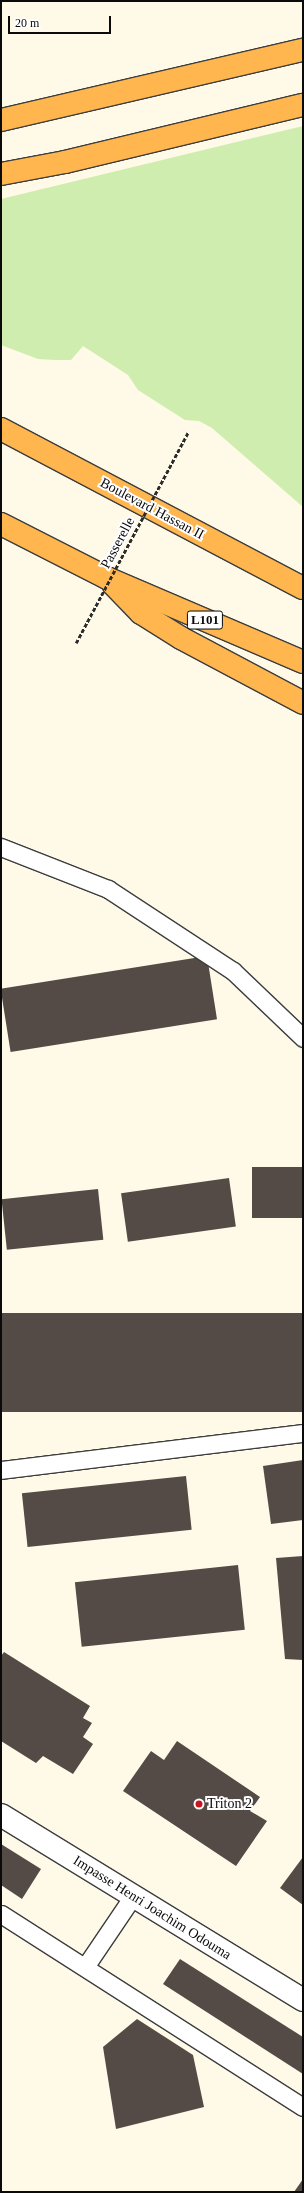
<!DOCTYPE html>
<style>
body{margin:0}
#map{position:relative;width:304px;height:2193px;overflow:hidden;background:#fffae8;font-family:Georgia,serif}
div>[style]{position:absolute}
.green>*{inset:0;background:#cfedae}
.building>*{inset:0;background:#544b46;transform-origin:0 0}
.roads{filter:drop-shadow(1px 0 #3d3d3d) drop-shadow(-1px 0 #3d3d3d) drop-shadow(0 1px #3d3d3d) drop-shadow(0 -1px #3d3d3d)}
.service>*{height:17px;margin:-8.5px;padding:0 8.5px;transform-origin:8.5px;border-radius:8.5px;background:#fff}
.minor>*{height:22px;margin:-11px;padding:0 11px;transform-origin:11px;border-radius:11px;background:#fff}
.trunk>*{height:22px;margin:-11px;padding:0 11px;transform-origin:11px;border-radius:11px;background:#ffb64f}
.path-bridge>*{height:2.5px;margin-top:-1.25px;transform-origin:0;background:repeating-linear-gradient(90deg,#2c2c2c 0 4px,transparent 0 6px)}
.dots>*{width:11px;height:11px;translate:-50% -50%;box-sizing:border-box;border:2px solid #fff;border-radius:50%}
span{translate:-50% -50%;white-space:nowrap;text-align:center;line-height:1.15;-webkit-text-stroke:4px #fff;paint-order:stroke}
.shield-label span{padding:1px 3px;background:#fff;border:1px solid;border-radius:3px;-webkit-text-stroke-width:0}
.shield-label{font-size:13px;color:#0a0a0a;font-weight:700}
.street-label{font-size:14px;color:#0a0a0a}
.poi-label{font-size:14px;color:#0a0a0a}
.left{translate:0 -50%;text-align:left}
.frame{position:absolute;inset:0;border:2px solid #0a0a0a;pointer-events:none}
.scale{position:absolute;left:8px;top:16px;width:103px;height:18px;box-sizing:border-box;border:2px solid #0a0a0a;border-top:0;padding-left:5px;font-size:12px;line-height:14px;white-space:nowrap;color:#0a0a0a;-webkit-text-stroke:3px #fff;paint-order:stroke}
</style>
<div id="map">
<div class="green">
<i style="clip-path:polygon(303px 126px,303px 507px,212px 428px,199px 421px,185px 420px,138px 390px,128px 375px,83px 346px,71px 360px,55px 360px,38px 359px,1px 345px,1px 199px)"></i>
</div>
<div class="building">
<i style="left:207px;top:956px;width:64px;height:209px;rotate:81deg"></i>
<i style="left:303px;top:1167px;width:51px;height:51px;rotate:90deg"></i>
<i style="left:229px;top:1178px;width:49px;height:109px;rotate:82deg"></i>
<i style="left:98px;top:1189px;width:51px;height:97px;rotate:84deg"></i>
<i style="left:303px;top:1313px;width:99px;height:304px;rotate:90deg"></i>
<i style="clip-path:polygon(303px 1460px,303px 1520px,271px 1524px,263px 1466px)"></i>
<i style="left:186px;top:1476px;width:54px;height:165px;rotate:84deg"></i>
<i style="clip-path:polygon(303px 1556px,303px 1660px,285px 1659px,276px 1558px)"></i>
<i style="left:238px;top:1565px;width:65px;height:164px;rotate:84deg"></i>
<i style="clip-path:polygon(4px 1652px,90px 1706px,83px 1718px,92px 1723px,83px 1737px,93px 1744px,73px 1774px,43px 1756px,36px 1763px,1px 1741px,1px 1656px)"></i>
<i style="clip-path:polygon(177px 1741px,260px 1797px,250px 1811px,267px 1821px,236px 1866px,123px 1791px,151px 1751px,164px 1760px)"></i>
<i style="clip-path:polygon(1px 1844px,41px 1869px,22px 1899px,1px 1885px)"></i>
<i style="clip-path:polygon(303px 1857px,303px 1905px,280px 1888px)"></i>
<i style="clip-path:polygon(180px 1959px,303px 2037px,303px 2074px,163px 1984px)"></i>
<i style="clip-path:polygon(137px 2019px,193px 2055px,204px 2107px,116px 2129px,103px 2047px)"></i>
<i style="clip-path:polygon(303px 2179px,303px 2192px,294px 2192px)"></i>
</div>
<div class="roads">
<div class="service">
<i style="left:1px;top:847px;width:115px;rotate:21.4deg"></i>
<i style="left:108px;top:889px;width:149px;rotate:33.3deg"></i>
<i style="left:233px;top:971px;width:97px;rotate:43.7deg"></i>
<i style="left:1px;top:1470px;width:304px;rotate:-7deg"></i>
<i style="left:1px;top:1914px;width:358px;rotate:32.6deg"></i>
<i style="left:85px;top:1967px;width:86px;rotate:-55.9deg"></i>
</div>
<div class="minor">
<i style="left:1px;top:1815px;width:354px;rotate:31.5deg"></i>
</div>
<div class="trunk">
<i style="left:1px;top:120px;width:310px;rotate:-13.1deg"></i>
<i style="left:1px;top:174px;width:65px;rotate:-10.6deg"></i>
<i style="left:65px;top:162px;width:245px;rotate:-13.5deg"></i>
<i style="left:1px;top:429px;width:341px;rotate:27.8deg"></i>
<i style="left:1px;top:524px;width:119px;rotate:27deg"></i>
<i style="left:107px;top:578px;width:213px;rotate:23.2deg"></i>
<i style="left:113px;top:584px;width:40px;rotate:46deg"></i>
<i style="left:141px;top:613px;width:47px;rotate:32deg"></i>
<i style="left:181px;top:638px;width:138px;rotate:28deg"></i>
</div>
</div>
<div class="path-bridge">
<i style="left:76px;top:643px;width:239px;rotate:-62deg"></i>
</div>
<div class="dots">
<i style="left:199px;top:1804px;background:#c61721"></i>
</div>
<div class="shield-label">
<span style="left:205px;top:620px">L101</span>
</div>
<div class="street-label">
<span style="left:152px;top:509px;rotate:28deg">Boulevard Hassan II</span>
<span style="left:118px;top:543px;rotate:-62deg">Passerelle</span>
<span style="left:152px;top:1908px;rotate:32deg">Impasse Henri Joachim Odouma</span>
</div>
<div class="poi-label">
<span class="left" style="left:207px;top:1804px">Triton 2</span>
</div>
<div class="frame"></div>
<div class="scale">20 m</div>
</div>
